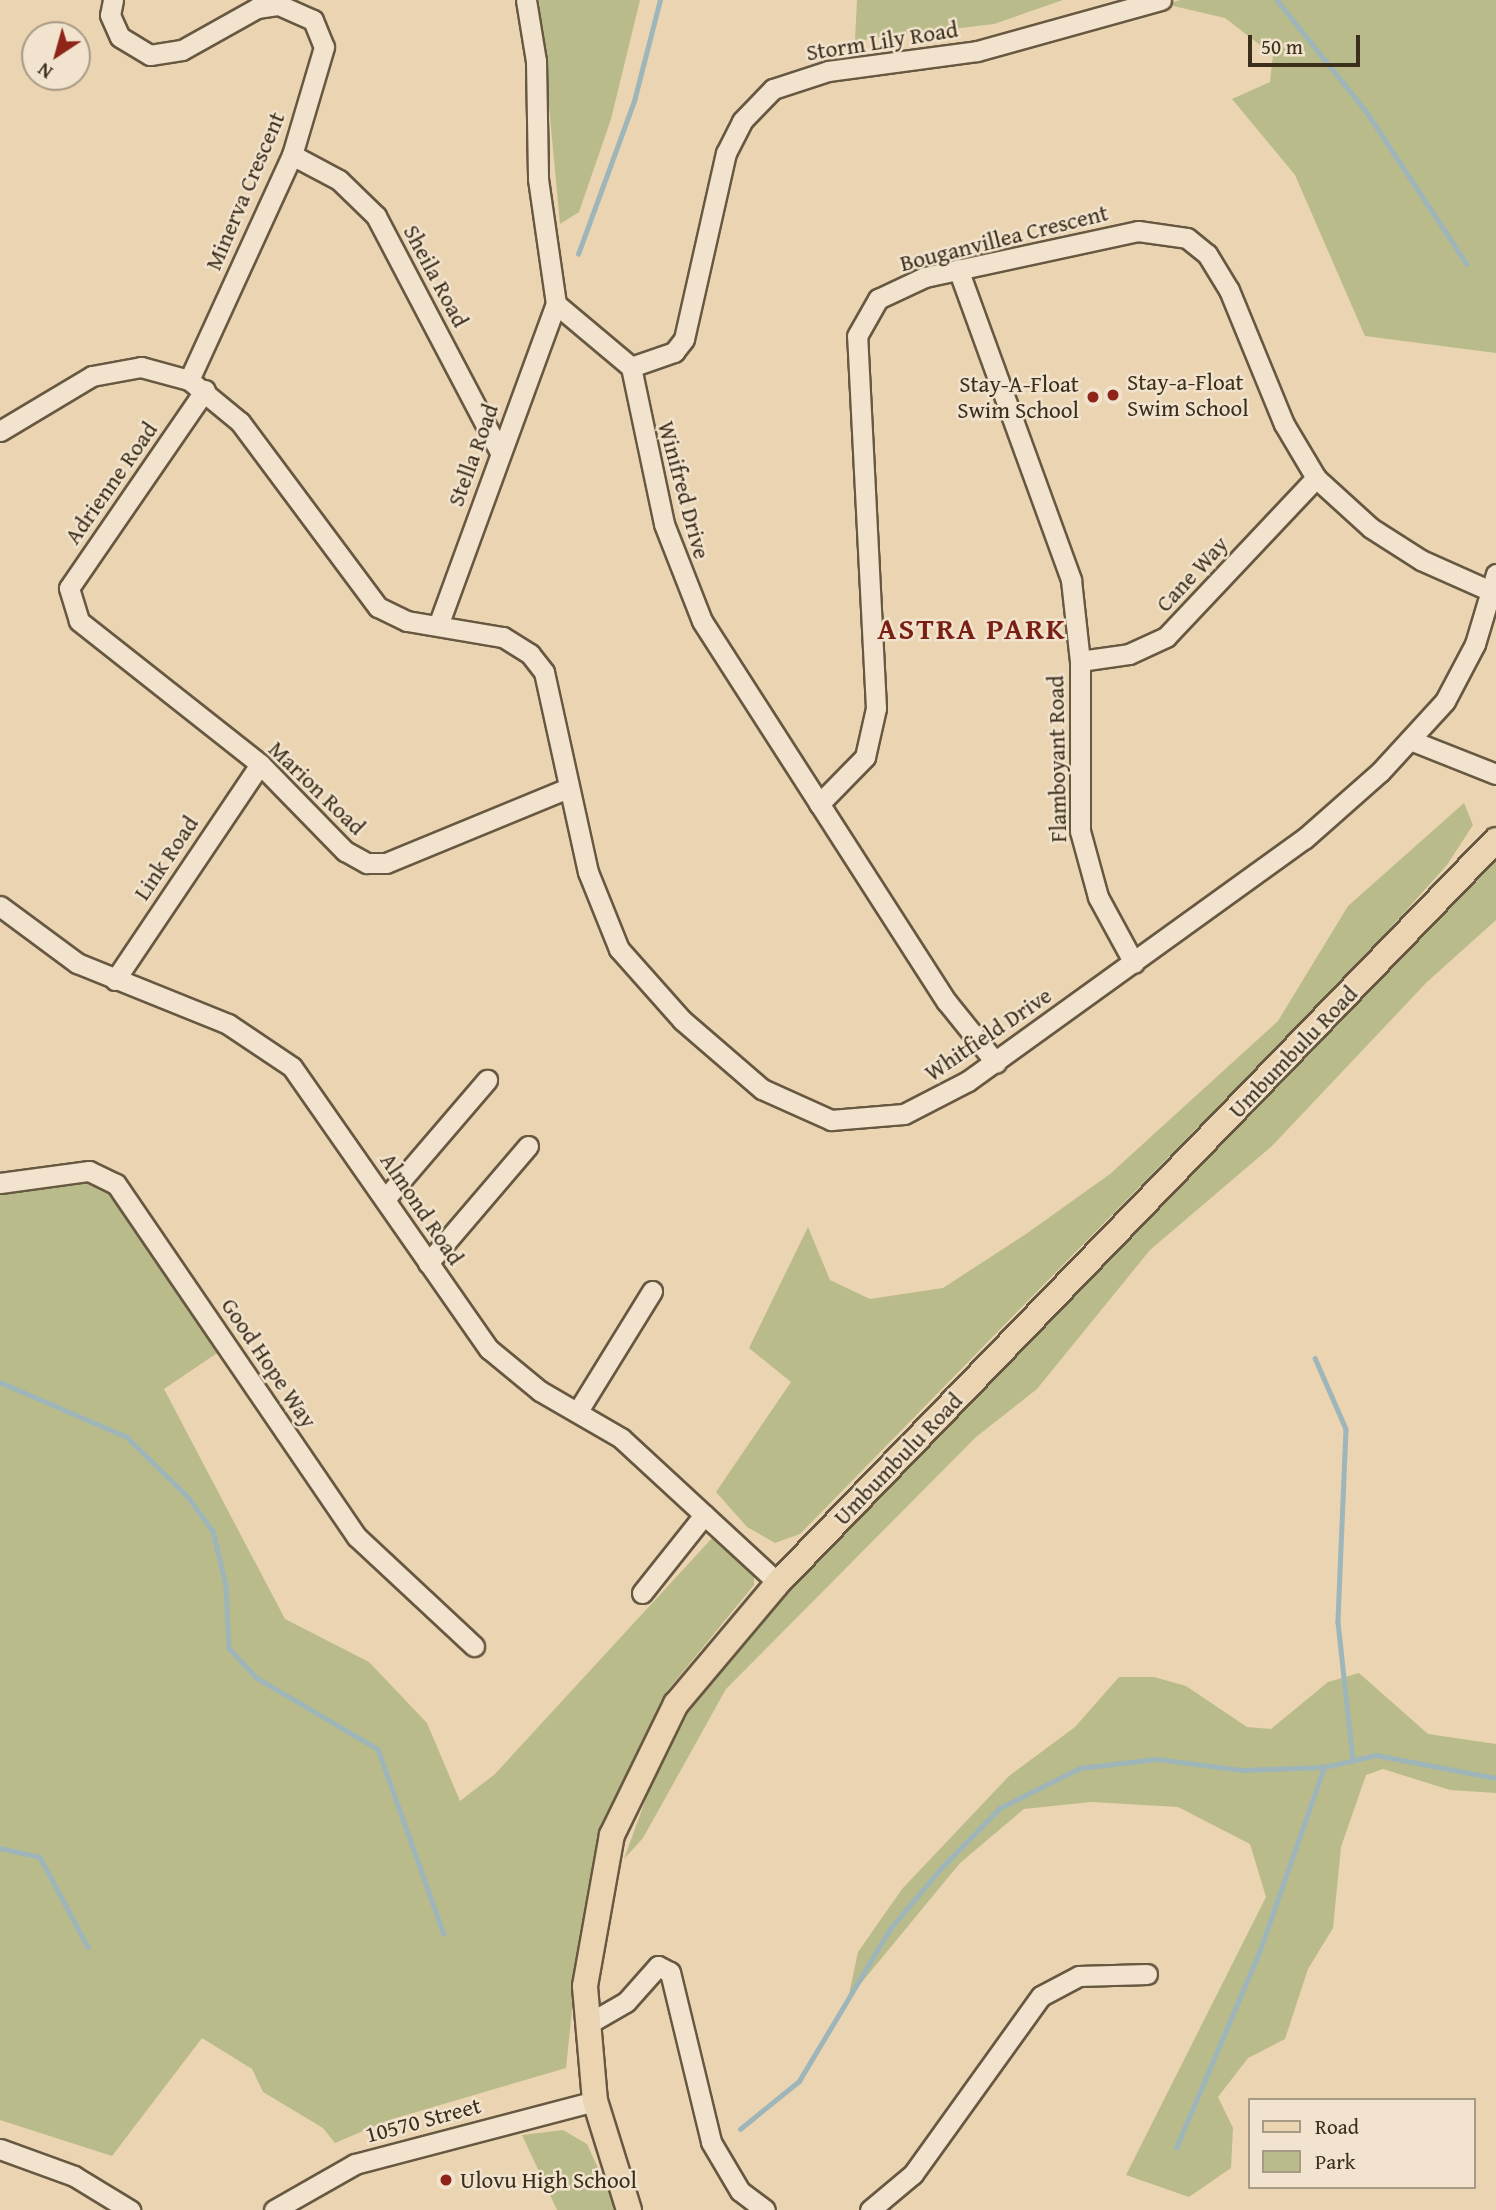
<!DOCTYPE html>
<style>
body{margin:0}
#map{position:relative;width:1496px;height:2210px;overflow:hidden;background:#ead4b2;font-family:"Gentium Book Plus",serif}
div>[style]{position:absolute}
.green>*{inset:0;background:#b9bc8a}
.stream>*{height:4.5px;margin:-2.25px;padding:0 2.25px;transform-origin:2.25px;border-radius:2.25px;background:#9eb5b9}
.roads{filter:drop-shadow(2px 0 #675841) drop-shadow(-2px 0 #675841) drop-shadow(0 2px #675841) drop-shadow(0 -2px #675841)}
.minor>*{height:19px;margin:-9.5px;padding:0 9.5px;transform-origin:9.5px;border-radius:9.5px;background:#f1e3cd}
.major>*{height:24px;margin:-12px;padding:0 12px;transform-origin:12px;border-radius:12px;background:#ead4b2}
.dots>*{width:19px;height:19px;translate:-50% -50%;box-sizing:border-box;border:4px solid #f1e3cd;border-radius:50%}
span{translate:-50% -50%;white-space:nowrap;text-align:center;line-height:1.15;-webkit-text-stroke:5px #f1e3cd;paint-order:stroke}
.street-label{font-size:23px;color:#3b2e1b}
.poi-label{font-size:23px;color:#3b2e1b}
.left{translate:0 -50%;text-align:left}
.right{translate:-100% -50%;text-align:right}
.district-label{font-size:30px;color:#7a1f14;font-weight:700;letter-spacing:2px}
.legend{position:absolute;left:1248px;top:2098px;width:228px;height:91px;box-sizing:border-box;background:#f1e3cd;border:2px solid #a89b86;margin:0;padding:9px 12px;list-style:none;font-size:21px;color:#3b2e1b}
.legend li{display:flex;align-items:center;gap:14px;height:35px}
.legend b{width:35px;border:2px solid #a89b86}
.north{position:absolute;left:21px;top:21px;width:70px;height:70px;box-sizing:border-box;background:#f1e3cd;border:2px solid #a89b86;border-radius:50%;rotate:216deg;font-size:19px;font-weight:700;line-height:28px;text-align:center;color:#3b2e1b}
.north::after{content:'';display:block;margin:auto;width:24px;height:32px;background:#8f2418;clip-path:polygon(50% 0,100% 100%,50% 72%,0 100%)}
.scale{position:absolute;left:1248px;top:35px;width:112px;height:32px;box-sizing:border-box;border:4px solid #3b2e1b;border-top:0;padding-left:9px;font-size:21px;line-height:24px;white-space:nowrap;color:#3b2e1b;-webkit-text-stroke:5px #f1e3cd;paint-order:stroke}
</style>
<div id="map">
<div class="green">
<i style="clip-path:polygon(539px 0,640px 0,611px 119px,579px 212px,560px 224px)"></i>
<i style="clip-path:polygon(857px 0,1063px 0,994px 24px,855px 41px)"></i>
<i style="clip-path:polygon(1181px 0,1496px 0,1496px 353px,1365px 336px,1295px 175px,1232px 99px,1270px 82px,1273px 55px,1225px 18px,1165px 4px)"></i>
<i style="clip-path:polygon(1464px 803px,1473px 825px,1447px 865px,1367px 954px,800px 1534px,775px 1543px,747px 1527px,716px 1492px,791px 1382px,749px 1348px,808px 1227px,830px 1280px,870px 1299px,943px 1288px,1026px 1234px,1110px 1174px,1278px 1021px,1348px 906px)"></i>
<i style="clip-path:polygon(1496px 861px,1496px 920px,1427px 982px,1272px 1146px,1150px 1250px,1037px 1389px,976px 1437px,726px 1689px,643px 1838px,624px 1859px,660px 1760px,693px 1698px,735px 1641px)"></i>
<i style="clip-path:polygon(93px 1178px,121px 1200px,223px 1349px,164px 1389px,285px 1619px,369px 1662px,427px 1723px,460px 1801px,495px 1774px,713px 1537px,754px 1569px,754px 1585px,668px 1690px,601px 1829px,579px 1944px,566px 2068px,389px 2120px,335px 2143px,323px 2128px,263px 2092px,252px 2069px,202px 2038px,112px 2156px,0 2120px,0 1191px)"></i>
<i style="clip-path:polygon(1359px 1673px,1428px 1734px,1496px 1744px,1496px 1793px,1450px 1790px,1383px 1769px,1366px 1775px,1341px 1847px,1333px 1928px,1308px 1969px,1285px 2039px,1248px 2058px,1218px 2097px,1233px 2128px,1231px 2168px,1189px 2197px,1126px 2175px,1266px 1897px,1250px 1844px,1178px 1807px,1091px 1802px,1024px 1809px,960px 1863px,848px 1999px,858px 1952px,902px 1889px,1009px 1776px,1075px 1727px,1119px 1677px,1154px 1677px,1186px 1686px,1247px 1727px,1271px 1729px,1328px 1682px)"></i>
<i style="clip-path:polygon(563px 2130px,587px 2144px,617px 2210px,557px 2210px,522px 2135px)"></i>
</div>
<div class="stream">
<i style="left:1277px;top:0;width:142px;rotate:51.3deg"></i>
<i style="left:1366px;top:111px;width:183px;rotate:56.6deg"></i>
<i style="left:578px;top:254px;width:163px;rotate:-69.9deg"></i>
<i style="left:634px;top:101px;width:104px;rotate:-75.6deg"></i>
<i style="left:1315px;top:1358px;width:77px;rotate:66.4deg"></i>
<i style="left:1346px;top:1429px;width:193px;rotate:92.4deg"></i>
<i style="left:1338px;top:1622px;width:140px;rotate:83.8deg"></i>
<i style="left:0;top:1382px;width:138px;rotate:23.4deg"></i>
<i style="left:127px;top:1437px;width:87px;rotate:44.5deg"></i>
<i style="left:189px;top:1498px;width:41px;rotate:54deg"></i>
<i style="left:213px;top:1531px;width:56px;rotate:76.5deg"></i>
<i style="left:226px;top:1585px;width:63px;rotate:87.3deg"></i>
<i style="left:229px;top:1648px;width:41px;rotate:47deg"></i>
<i style="left:257px;top:1678px;width:140px;rotate:30.4deg"></i>
<i style="left:378px;top:1749px;width:196px;rotate:70.4deg"></i>
<i style="left:0;top:1848px;width:41px;rotate:12.7deg"></i>
<i style="left:40px;top:1857px;width:102px;rotate:61.9deg"></i>
<i style="left:740px;top:2129px;width:76px;rotate:-39.1deg"></i>
<i style="left:799px;top:2081px;width:177px;rotate:-59.1deg"></i>
<i style="left:890px;top:1929px;width:81px;rotate:-50deg"></i>
<i style="left:942px;top:1867px;width:83px;rotate:-45.5deg"></i>
<i style="left:1000px;top:1808px;width:89px;rotate:-26.6deg"></i>
<i style="left:1080px;top:1768px;width:78px;rotate:-6.7deg"></i>
<i style="left:1157px;top:1759px;width:86px;rotate:7.4deg"></i>
<i style="left:1242px;top:1770px;width:82px;rotate:-2.1deg"></i>
<i style="left:1324px;top:1767px;width:53px;rotate:-13deg"></i>
<i style="left:1376px;top:1755px;width:122px;rotate:10.9deg"></i>
<i style="left:1176px;top:2148px;width:215px;rotate:-67deg"></i>
<i style="left:1260px;top:1950px;width:194px;rotate:-70.7deg"></i>
</div>
<div class="roads">
<div class="minor">
<i style="left:113px;top:0;width:15px;rotate:101deg"></i>
<i style="left:110px;top:15px;width:24px;rotate:66deg"></i>
<i style="left:120px;top:37px;width:35px;rotate:31deg"></i>
<i style="left:150px;top:55px;width:32px;rotate:-9deg"></i>
<i style="left:182px;top:50px;width:86px;rotate:-29.2deg"></i>
<i style="left:257px;top:8px;width:22px;rotate:-8deg"></i>
<i style="left:279px;top:5px;width:37px;rotate:24deg"></i>
<i style="left:313px;top:20px;width:29px;rotate:68deg"></i>
<i style="left:324px;top:47px;width:113px;rotate:106.5deg"></i>
<i style="left:292px;top:155px;width:247px;rotate:114.6deg"></i>
<i style="left:526px;top:0;width:62px;rotate:80.7deg"></i>
<i style="left:536px;top:61px;width:118px;rotate:89deg"></i>
<i style="left:538px;top:179px;width:126px;rotate:81.8deg"></i>
<i style="left:556px;top:304px;width:98px;rotate:40deg"></i>
<i style="left:631px;top:367px;width:160px;rotate:78.1deg"></i>
<i style="left:664px;top:524px;width:104px;rotate:68.6deg"></i>
<i style="left:702px;top:621px;width:453px;rotate:57.3deg"></i>
<i style="left:947px;top:1002px;width:78px;rotate:51.2deg"></i>
<i style="left:292px;top:155px;width:53px;rotate:28deg"></i>
<i style="left:339px;top:180px;width:52px;rotate:44.2deg"></i>
<i style="left:376px;top:216px;width:267px;rotate:62.3deg"></i>
<i style="left:958px;top:269px;width:331px;rotate:70deg"></i>
<i style="left:1071px;top:580px;width:81px;rotate:83.7deg"></i>
<i style="left:1080px;top:661px;width:170px;rotate:90deg"></i>
<i style="left:1080px;top:831px;width:68px;rotate:74.7deg"></i>
<i style="left:1098px;top:897px;width:75px;rotate:61.4deg"></i>
<i style="left:631px;top:367px;width:46px;rotate:-19.2deg"></i>
<i style="left:674px;top:352px;width:16px;rotate:-52deg"></i>
<i style="left:684px;top:339px;width:191px;rotate:-77.3deg"></i>
<i style="left:726px;top:153px;width:36px;rotate:-63deg"></i>
<i style="left:742px;top:121px;width:45px;rotate:-45.9deg"></i>
<i style="left:773px;top:89px;width:58px;rotate:-18.1deg"></i>
<i style="left:828px;top:71px;width:150px;rotate:-7.6deg"></i>
<i style="left:977px;top:51px;width:191px;rotate:-15.5deg"></i>
<i style="left:205px;top:390px;width:240px;rotate:124.5deg"></i>
<i style="left:69px;top:588px;width:34px;rotate:73deg"></i>
<i style="left:79px;top:621px;width:231px;rotate:38.3deg"></i>
<i style="left:260px;top:764px;width:122px;rotate:45.7deg"></i>
<i style="left:345px;top:851px;width:25px;rotate:29deg"></i>
<i style="left:367px;top:863px;width:19px"></i>
<i style="left:386px;top:863px;width:197px;rotate:-22.4deg"></i>
<i style="left:0;top:431px;width:107px;rotate:-30.9deg"></i>
<i style="left:92px;top:376px;width:50px;rotate:-10.4deg"></i>
<i style="left:141px;top:367px;width:50px;rotate:15.2deg"></i>
<i style="left:189px;top:380px;width:66px;rotate:39.5deg"></i>
<i style="left:240px;top:422px;width:231px;rotate:53.3deg"></i>
<i style="left:378px;top:607px;width:32px;rotate:26deg"></i>
<i style="left:407px;top:621px;width:97px;rotate:9.5deg"></i>
<i style="left:503px;top:637px;width:32px;rotate:32deg"></i>
<i style="left:530px;top:654px;width:23px;rotate:52deg"></i>
<i style="left:544px;top:672px;width:205px;rotate:77.6deg"></i>
<i style="left:588px;top:872px;width:83px;rotate:68.1deg"></i>
<i style="left:619px;top:949px;width:95px;rotate:48.4deg"></i>
<i style="left:682px;top:1020px;width:106px;rotate:40.8deg"></i>
<i style="left:762px;top:1089px;width:76px;rotate:24.2deg"></i>
<i style="left:831px;top:1120px;width:73px;rotate:-4.7deg"></i>
<i style="left:904px;top:1114px;width:72px;rotate:-27.3deg"></i>
<i style="left:968px;top:1081px;width:414px;rotate:-35.8deg"></i>
<i style="left:1304px;top:839px;width:101px;rotate:-41.4deg"></i>
<i style="left:1380px;top:772px;width:96px;rotate:-47.5deg"></i>
<i style="left:1445px;top:701px;width:64px;rotate:-62.2deg"></i>
<i style="left:1475px;top:644px;width:73px;rotate:-73.3deg"></i>
<i style="left:439px;top:623px;width:340px;rotate:-69.9deg"></i>
<i style="left:1080px;top:661px;width:49px;rotate:-8.1deg"></i>
<i style="left:1129px;top:654px;width:41px;rotate:-24.7deg"></i>
<i style="left:1166px;top:637px;width:219px;rotate:-46.7deg"></i>
<i style="left:1410px;top:740px;width:92px;rotate:21.6deg"></i>
<i style="left:819px;top:804px;width:66px;rotate:-45.6deg"></i>
<i style="left:865px;top:757px;width:50px;rotate:-77.3deg"></i>
<i style="left:876px;top:708px;width:372px;rotate:-92.9deg"></i>
<i style="left:857px;top:336px;width:43px;rotate:-60.4deg"></i>
<i style="left:878px;top:299px;width:52px;rotate:-25.1deg"></i>
<i style="left:925px;top:277px;width:218px;rotate:-12.2deg"></i>
<i style="left:1138px;top:231px;width:49px;rotate:8.1deg"></i>
<i style="left:1187px;top:238px;width:26px;rotate:39deg"></i>
<i style="left:1207px;top:254px;width:42px;rotate:58.6deg"></i>
<i style="left:1229px;top:290px;width:145px;rotate:67.7deg"></i>
<i style="left:1284px;top:424px;width:63px;rotate:59.3deg"></i>
<i style="left:1316px;top:478px;width:74px;rotate:42.3deg"></i>
<i style="left:1371px;top:528px;width:59px;rotate:32.6deg"></i>
<i style="left:1421px;top:560px;width:79px;rotate:24deg"></i>
<i style="left:0;top:906px;width:96px;rotate:36.5deg"></i>
<i style="left:77px;top:963px;width:163px;rotate:22deg"></i>
<i style="left:228px;top:1024px;width:77px;rotate:33.9deg"></i>
<i style="left:292px;top:1067px;width:344px;rotate:55.1deg"></i>
<i style="left:489px;top:1349px;width:66px;rotate:39.5deg"></i>
<i style="left:540px;top:1391px;width:94px;rotate:30.1deg"></i>
<i style="left:621px;top:1438px;width:214px;rotate:42.7deg"></i>
<i style="left:115px;top:980px;width:260px;rotate:-56.1deg"></i>
<i style="left:0;top:1183px;width:90px;rotate:-7.7deg"></i>
<i style="left:89px;top:1171px;width:30px;rotate:26deg"></i>
<i style="left:116px;top:1184px;width:427px;rotate:55.7deg"></i>
<i style="left:357px;top:1537px;width:160px;rotate:43deg"></i>
<i style="left:385px;top:1199px;width:157px;rotate:-49.4deg"></i>
<i style="left:428px;top:1263px;width:154px;rotate:-49.5deg"></i>
<i style="left:578px;top:1411px;width:141px;rotate:-58.3deg"></i>
<i style="left:642px;top:1593px;width:100px;rotate:-51.5deg"></i>
<i style="left:586px;top:2025px;width:46px;rotate:-29.9deg"></i>
<i style="left:626px;top:2002px;width:48px;rotate:-48.4deg"></i>
<i style="left:658px;top:1966px;width:13px;rotate:27deg"></i>
<i style="left:670px;top:1972px;width:175px;rotate:76.4deg"></i>
<i style="left:711px;top:2142px;width:57px;rotate:59.4deg"></i>
<i style="left:740px;top:2191px;width:31px;rotate:37deg"></i>
<i style="left:0;top:2149px;width:79px;rotate:20deg"></i>
<i style="left:74px;top:2176px;width:66px;rotate:31.3deg"></i>
<i style="left:274px;top:2210px;width:93px;rotate:-29.6deg"></i>
<i style="left:355px;top:2164px;width:248px;rotate:-14.7deg"></i>
<i style="left:870px;top:2210px;width:56px;rotate:-39.9deg"></i>
<i style="left:913px;top:2174px;width:219px;rotate:-54.3deg"></i>
<i style="left:1041px;top:1996px;width:43px;rotate:-27.8deg"></i>
<i style="left:1079px;top:1976px;width:68px;rotate:-1.7deg"></i>
</div>
<div class="major">
<i style="left:629px;top:2210px;width:114px;rotate:-107.3deg"></i>
<i style="left:595px;top:2101px;width:115px;rotate:-95deg"></i>
<i style="left:585px;top:1986px;width:153px;rotate:-79.9deg"></i>
<i style="left:612px;top:1835px;width:146px;rotate:-64deg"></i>
<i style="left:676px;top:1704px;width:158px;rotate:-49.9deg"></i>
<i style="left:778px;top:1583px;width:1033px;rotate:-45.98deg"></i>
</div>
</div>
<div class="dots">
<i style="left:1113px;top:395px;background:#8f2418"></i>
<i style="left:1093px;top:397px;background:#8f2418"></i>
<i style="left:446px;top:2180px;background:#8f2418"></i>
</div>
<div class="street-label">
<span style="left:882px;top:41px;rotate:-9deg">Storm Lily Road</span>
<span style="left:245px;top:191px;rotate:-67deg">Minerva Crescent</span>
<span style="left:1004px;top:238px;rotate:-14deg">Bouganvillea Crescent</span>
<span style="left:436px;top:276px;rotate:62deg">Sheila Road</span>
<span style="left:473px;top:455px;rotate:-70deg">Stella Road</span>
<span style="left:111px;top:483px;rotate:-55deg">Adrienne Road</span>
<span style="left:684px;top:490px;rotate:75deg">Winifred Drive</span>
<span style="left:1192px;top:574px;rotate:-47deg">Cane Way</span>
<span style="left:1057px;top:759px;rotate:-91deg">Flamboyant Road</span>
<span style="left:317px;top:788px;rotate:44deg">Marion Road</span>
<span style="left:166px;top:858px;rotate:-56deg">Link Road</span>
<span style="left:988px;top:1034px;rotate:-34deg">Whitfield Drive</span>
<span style="left:1293px;top:1052px;rotate:-46deg">Umbumbulu Road</span>
<span style="left:422px;top:1209px;rotate:56deg">Almond Road</span>
<span style="left:269px;top:1363px;rotate:56deg">Good Hope Way</span>
<span style="left:898px;top:1459px;rotate:-46deg">Umbumbulu Road</span>
<span style="left:423px;top:2120px;rotate:-15deg">10570 Street</span>
</div>
<div class="poi-label">
<span class="left" style="left:1127px;top:395px">Stay-a-Float<br>Swim School</span>
<span class="right" style="left:1079px;top:397px">Stay-A-Float<br>Swim School</span>
<span class="left" style="left:460px;top:2180px">Ulovu High School</span>
</div>
<div class="district-label">
<span style="left:972px;top:628px">ASTRA PARK</span>
</div>
<ul class="legend">
<li><b style="height:9px;background:#ead4b2"></b>Road</li>
<li><b style="height:19px;background:#b9bc8a"></b>Park</li>
</ul>
<div class="north">N</div>
<div class="scale">50 m</div>
</div>
